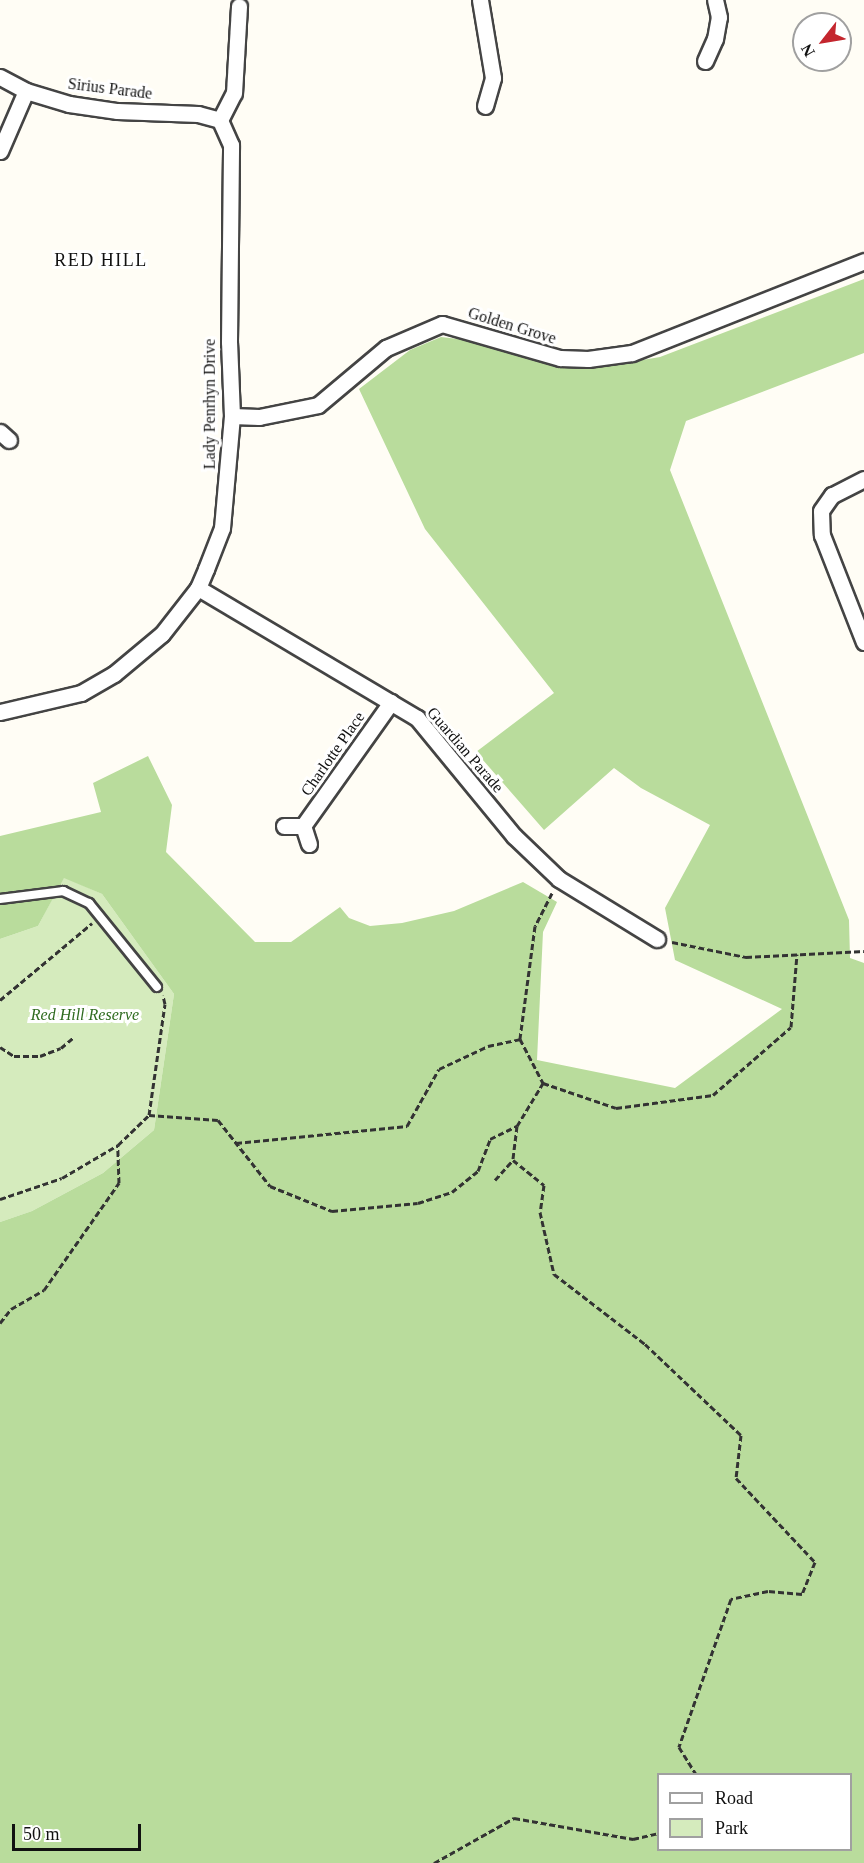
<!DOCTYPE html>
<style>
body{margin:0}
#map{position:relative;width:864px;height:1863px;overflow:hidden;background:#fffdf5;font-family:"Times New Roman",serif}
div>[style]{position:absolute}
.green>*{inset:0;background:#d5ebbd}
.forest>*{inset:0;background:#b9dc9c}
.path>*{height:3px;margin-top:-1.5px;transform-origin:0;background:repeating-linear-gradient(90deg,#333 0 6px,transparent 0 9px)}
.roads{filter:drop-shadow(2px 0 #444) drop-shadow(-2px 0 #444) drop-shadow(0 2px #444) drop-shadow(0 -2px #444)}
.service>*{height:8px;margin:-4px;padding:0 4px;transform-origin:4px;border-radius:4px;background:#fff}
.minor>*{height:15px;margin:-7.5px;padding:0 7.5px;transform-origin:7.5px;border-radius:7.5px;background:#fff}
span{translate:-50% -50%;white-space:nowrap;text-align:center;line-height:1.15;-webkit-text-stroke:6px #fff;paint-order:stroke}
.street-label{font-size:16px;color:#111}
.park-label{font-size:16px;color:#2f6b1f;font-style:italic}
.neighbourhood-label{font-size:18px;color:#111;letter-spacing:1.5px}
.legend{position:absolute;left:657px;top:1773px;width:195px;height:78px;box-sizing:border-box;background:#fff;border:2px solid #a0a0a0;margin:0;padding:8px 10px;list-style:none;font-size:18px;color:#111}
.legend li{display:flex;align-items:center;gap:12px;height:30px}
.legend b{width:30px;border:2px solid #a0a0a0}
.north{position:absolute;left:792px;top:12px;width:60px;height:60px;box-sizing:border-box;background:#fff;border:2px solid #a0a0a0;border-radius:50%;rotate:239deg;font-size:16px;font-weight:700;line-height:24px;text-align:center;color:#111}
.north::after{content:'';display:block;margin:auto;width:21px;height:27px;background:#c4262e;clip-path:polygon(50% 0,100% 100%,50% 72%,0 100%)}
.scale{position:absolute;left:12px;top:1824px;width:129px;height:27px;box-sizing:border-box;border:3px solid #111;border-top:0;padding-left:8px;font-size:18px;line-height:21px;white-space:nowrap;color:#111;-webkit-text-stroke:4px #fff;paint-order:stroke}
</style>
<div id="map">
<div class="green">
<i style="clip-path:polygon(64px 877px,102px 894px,174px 994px,154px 1130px,103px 1173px,32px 1211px,0 1222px,0 939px,38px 926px)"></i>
</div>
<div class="forest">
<i style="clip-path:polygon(evenodd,864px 279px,864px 353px,686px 421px,670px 470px,849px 920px,850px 958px,864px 963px,864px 1863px,0 1863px,0 1222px,32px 1211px,103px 1173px,154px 1130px,174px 994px,102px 894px,64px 878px,38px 926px,0 939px,0 836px,101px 812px,93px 783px,148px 756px,172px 805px,166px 852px,255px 942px,291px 942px,340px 907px,349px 918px,370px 926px,402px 923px,454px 911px,523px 882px,557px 902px,543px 932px,537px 1060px,675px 1088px,782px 1009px,675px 960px,665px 908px,710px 825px,641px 788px,614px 768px,544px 830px,476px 752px,554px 693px,425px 529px,359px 389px,410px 350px,441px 337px,467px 340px,553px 366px,601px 367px,660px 357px,864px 279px,658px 1774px,850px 1774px,850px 1850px,658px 1850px,658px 1774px)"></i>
</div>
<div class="path">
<i style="left:552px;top:893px;width:37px;rotate:117deg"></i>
<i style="left:535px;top:926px;width:114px;rotate:97.6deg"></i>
<i style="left:520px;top:1039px;width:50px;rotate:62.4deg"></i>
<i style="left:543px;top:1083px;width:77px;rotate:18.9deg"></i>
<i style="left:616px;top:1108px;width:98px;rotate:-7.6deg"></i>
<i style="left:713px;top:1095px;width:103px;rotate:-41.1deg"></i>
<i style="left:791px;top:1027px;width:73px;rotate:-85.3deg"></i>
<i style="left:672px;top:942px;width:76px;rotate:11.5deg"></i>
<i style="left:746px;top:957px;width:118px;rotate:-2.9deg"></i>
<i style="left:0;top:1000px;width:120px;rotate:-39.9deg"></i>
<i style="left:0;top:1047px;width:17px;rotate:33deg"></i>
<i style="left:14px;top:1056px;width:26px"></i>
<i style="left:40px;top:1056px;width:22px;rotate:-21deg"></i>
<i style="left:61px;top:1048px;width:16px;rotate:-40deg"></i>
<i style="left:149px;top:1115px;width:69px;rotate:4.1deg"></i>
<i style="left:218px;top:1120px;width:84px;rotate:51.8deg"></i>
<i style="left:270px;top:1186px;width:67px;rotate:22deg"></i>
<i style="left:332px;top:1211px;width:86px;rotate:-5.3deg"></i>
<i style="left:418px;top:1203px;width:36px;rotate:-18deg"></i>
<i style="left:452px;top:1192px;width:33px;rotate:-39deg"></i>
<i style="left:478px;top:1171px;width:34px;rotate:-69deg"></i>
<i style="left:490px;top:1139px;width:30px;rotate:-26deg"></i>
<i style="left:517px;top:1126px;width:50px;rotate:-58.8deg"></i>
<i style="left:517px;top:1126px;width:34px;rotate:97deg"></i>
<i style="left:513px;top:1160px;width:40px;rotate:39deg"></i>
<i style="left:544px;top:1185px;width:27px;rotate:98deg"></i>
<i style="left:540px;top:1212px;width:64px;rotate:77.3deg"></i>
<i style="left:554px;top:1274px;width:115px;rotate:37.6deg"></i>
<i style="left:645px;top:1344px;width:132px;rotate:43.5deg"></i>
<i style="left:741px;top:1435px;width:43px;rotate:96.6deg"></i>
<i style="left:736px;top:1478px;width:115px;rotate:46.8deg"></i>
<i style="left:815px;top:1562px;width:35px;rotate:112deg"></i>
<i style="left:802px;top:1594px;width:34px;rotate:-175deg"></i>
<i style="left:768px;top:1591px;width:38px;rotate:168deg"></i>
<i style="left:731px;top:1599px;width:157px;rotate:109.4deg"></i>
<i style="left:679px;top:1747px;width:32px;rotate:58deg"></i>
<i style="left:236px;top:1143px;width:172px;rotate:-5.7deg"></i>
<i style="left:407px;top:1126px;width:65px;rotate:-60.7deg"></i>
<i style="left:439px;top:1069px;width:54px;rotate:-25.1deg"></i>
<i style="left:488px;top:1046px;width:33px;rotate:-12deg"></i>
<i style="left:495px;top:1180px;width:27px;rotate:-48deg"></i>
<i style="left:0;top:1199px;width:65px;rotate:-18.7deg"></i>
<i style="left:62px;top:1178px;width:65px;rotate:-30.5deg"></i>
<i style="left:0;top:1323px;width:18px;rotate:-52deg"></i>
<i style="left:11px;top:1309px;width:38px;rotate:-30deg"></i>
<i style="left:44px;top:1290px;width:131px;rotate:-55deg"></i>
<i style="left:119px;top:1183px;width:38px;rotate:-92deg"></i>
<i style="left:118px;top:1145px;width:43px;rotate:-44.1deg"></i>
<i style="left:149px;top:1115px;width:112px;rotate:-81.8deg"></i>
<i style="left:165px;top:1004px;width:9px;rotate:-103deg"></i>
<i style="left:434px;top:1863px;width:92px;rotate:-29.4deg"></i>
<i style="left:514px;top:1818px;width:121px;rotate:10deg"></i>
<i style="left:633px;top:1839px;width:26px;rotate:-13deg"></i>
</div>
<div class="roads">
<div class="service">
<i style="left:0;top:899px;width:64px;rotate:-7.2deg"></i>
<i style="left:63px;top:891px;width:29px;rotate:25deg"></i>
<i style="left:89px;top:903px;width:108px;rotate:51deg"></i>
</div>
<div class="minor">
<i style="left:480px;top:0;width:79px;rotate:80.5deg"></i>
<i style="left:493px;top:78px;width:29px;rotate:106deg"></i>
<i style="left:705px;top:61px;width:24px;rotate:-66deg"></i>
<i style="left:715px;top:39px;width:22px;rotate:-80deg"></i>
<i style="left:719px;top:17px;width:17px;rotate:-103deg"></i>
<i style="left:0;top:77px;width:30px;rotate:28deg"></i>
<i style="left:26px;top:91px;width:45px;rotate:16.8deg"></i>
<i style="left:69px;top:104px;width:49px;rotate:8.3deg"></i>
<i style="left:117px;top:111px;width:81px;rotate:2.1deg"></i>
<i style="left:198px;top:114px;width:23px;rotate:15deg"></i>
<i style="left:220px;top:120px;width:30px;rotate:-63deg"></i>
<i style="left:234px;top:93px;width:87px;rotate:-86.7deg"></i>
<i style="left:0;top:151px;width:65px;rotate:-66.6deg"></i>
<i style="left:232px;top:416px;width:27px;rotate:2deg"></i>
<i style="left:259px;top:417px;width:60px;rotate:-11.5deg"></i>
<i style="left:318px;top:405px;width:89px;rotate:-40deg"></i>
<i style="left:386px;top:348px;width:61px;rotate:-23.2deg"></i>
<i style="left:442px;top:324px;width:123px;rotate:16.1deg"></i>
<i style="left:560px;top:358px;width:28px;rotate:2deg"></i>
<i style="left:588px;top:359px;width:44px;rotate:-7.8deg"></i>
<i style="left:632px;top:353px;width:250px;rotate:-21.6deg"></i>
<i style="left:0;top:432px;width:12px;rotate:42deg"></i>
<i style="left:864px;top:479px;width:36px;rotate:153deg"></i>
<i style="left:832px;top:495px;width:19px;rotate:125deg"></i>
<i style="left:821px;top:511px;width:24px;rotate:88deg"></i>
<i style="left:822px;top:535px;width:115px;rotate:68.6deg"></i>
<i style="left:198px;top:588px;width:255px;rotate:30.7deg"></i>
<i style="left:417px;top:718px;width:153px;rotate:50.6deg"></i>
<i style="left:514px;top:836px;width:62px;rotate:43.7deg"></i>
<i style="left:559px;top:879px;width:115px;rotate:31.5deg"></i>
<i style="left:0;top:712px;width:83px;rotate:-13.2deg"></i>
<i style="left:81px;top:693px;width:38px;rotate:-30deg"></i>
<i style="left:114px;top:674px;width:62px;rotate:-39.8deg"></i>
<i style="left:162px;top:634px;width:58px;rotate:-52deg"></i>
<i style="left:198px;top:588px;width:21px;rotate:-67deg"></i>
<i style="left:206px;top:569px;width:44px;rotate:-68.7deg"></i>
<i style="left:222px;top:528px;width:112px;rotate:-84.9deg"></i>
<i style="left:232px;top:416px;width:74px;rotate:-92.3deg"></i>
<i style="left:229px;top:342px;width:197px;rotate:-89.4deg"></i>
<i style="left:231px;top:145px;width:27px;rotate:-114deg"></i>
<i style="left:284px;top:826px;width:19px"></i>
<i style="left:309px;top:844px;width:19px;rotate:-108deg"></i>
<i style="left:303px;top:826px;width:152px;rotate:-54.6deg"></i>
</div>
</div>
<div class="street-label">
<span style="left:110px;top:89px;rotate:7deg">Sirius Parade</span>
<span style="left:512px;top:326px;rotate:17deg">Golden Grove</span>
<span style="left:210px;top:404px;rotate:-90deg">Lady Penrhyn Drive</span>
<span style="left:465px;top:750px;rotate:49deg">Guardian Parade</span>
<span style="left:333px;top:754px;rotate:-55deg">Charlotte Place</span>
</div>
<div class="park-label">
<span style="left:85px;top:1015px">Red Hill Reserve</span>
</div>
<div class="neighbourhood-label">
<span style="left:101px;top:260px">RED HILL</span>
</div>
<ul class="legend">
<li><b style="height:8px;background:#fff"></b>Road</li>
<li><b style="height:16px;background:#d5ebbd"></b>Park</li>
</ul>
<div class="north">N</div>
<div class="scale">50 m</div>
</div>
